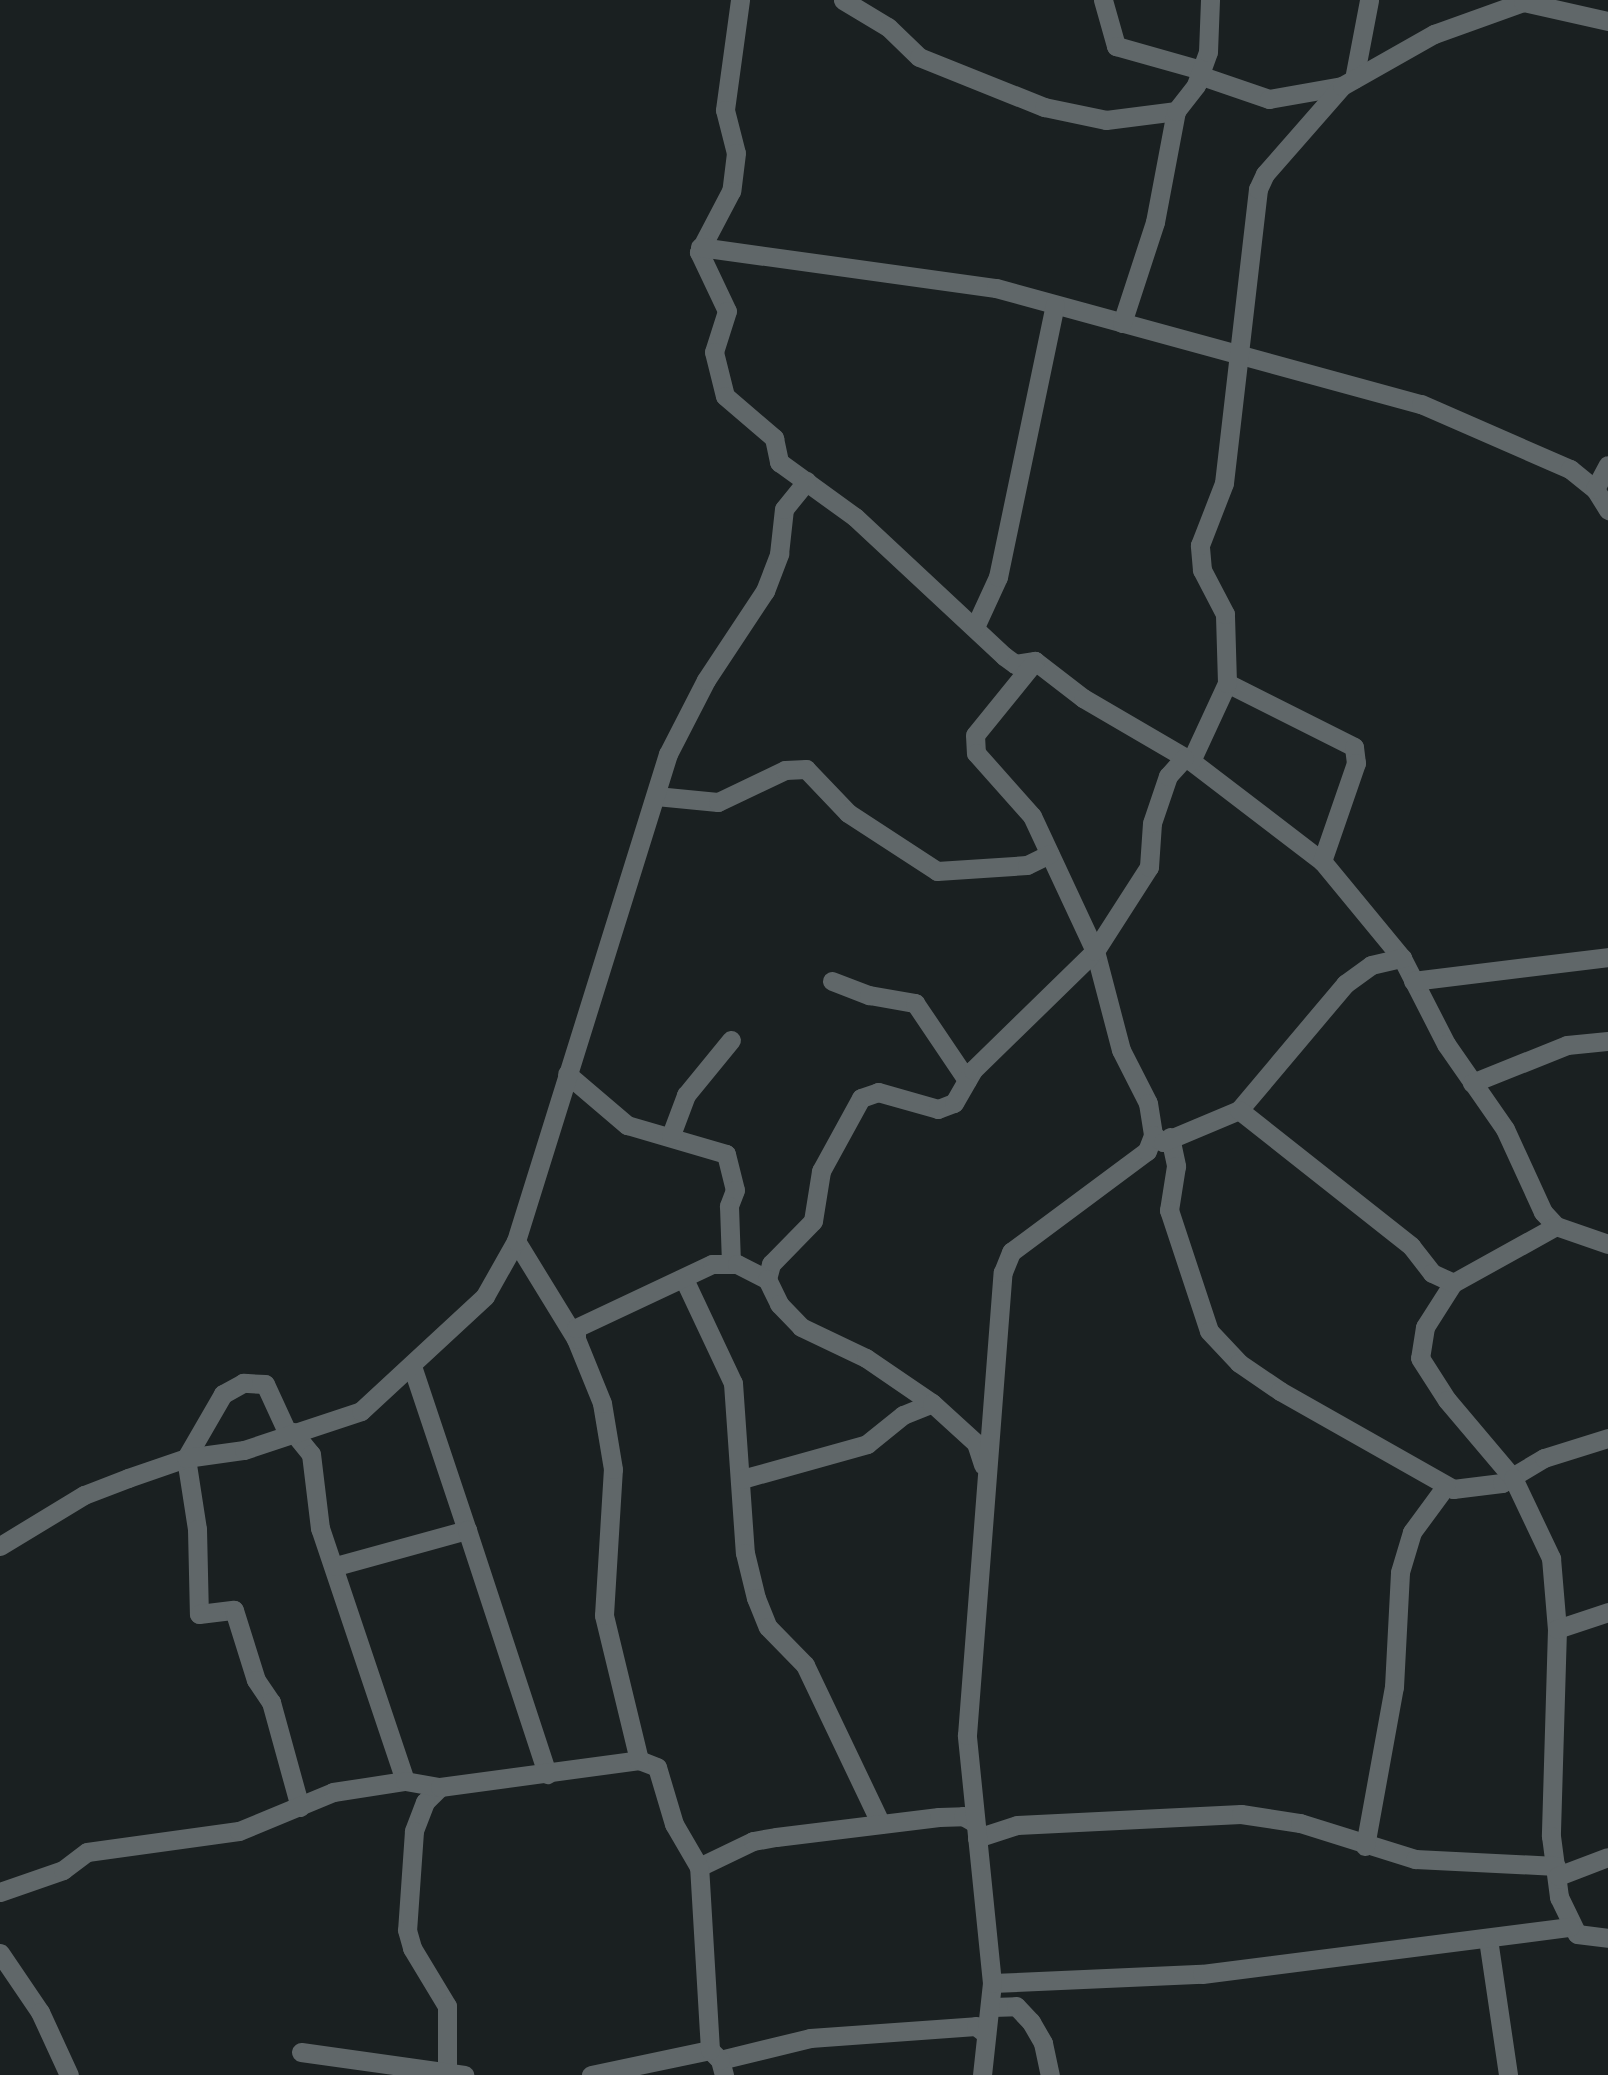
<!DOCTYPE html>
<style>
body{margin:0}
#map{position:relative;width:1608px;height:2075px;overflow:hidden;background:#1a2021;font-family:"DM Sans",sans-serif}
div>[style]{position:absolute}
.minor>*{height:19px;margin:-9.5px;padding:0 9.5px;transform-origin:9.5px;border-radius:9.5px;background:#606769}
span{translate:-50% -50%;white-space:nowrap;text-align:center;line-height:1.15;-webkit-text-stroke:7px #07090a;paint-order:stroke}
</style>
<div id="map">
<div class="minor">
<i style="left:740px;top:0;width:111px;rotate:97.8deg"></i>
<i style="left:725px;top:110px;width:44px;rotate:75.7deg"></i>
<i style="left:736px;top:153px;width:38px;rotate:97deg"></i>
<i style="left:731px;top:191px;width:69px;rotate:117.7deg"></i>
<i style="left:699px;top:252px;width:65px;rotate:64.6deg"></i>
<i style="left:727px;top:311px;width:43px;rotate:107.6deg"></i>
<i style="left:714px;top:352px;width:45px;rotate:76deg"></i>
<i style="left:725px;top:396px;width:65px;rotate:40.6deg"></i>
<i style="left:774px;top:438px;width:25px;rotate:78deg"></i>
<i style="left:779px;top:462px;width:94px;rotate:35.9deg"></i>
<i style="left:855px;top:517px;width:204px;rotate:43deg"></i>
<i style="left:1004px;top:656px;width:14px;rotate:36deg"></i>
<i style="left:1015px;top:664px;width:20px;rotate:-9deg"></i>
<i style="left:1035px;top:661px;width:61px;rotate:37.6deg"></i>
<i style="left:1083px;top:698px;width:125px;rotate:30.3deg"></i>
<i style="left:1191px;top:761px;width:165px;rotate:37.4deg"></i>
<i style="left:1322px;top:861px;width:126px;rotate:50.5deg"></i>
<i style="left:1402px;top:958px;width:97px;rotate:62.9deg"></i>
<i style="left:1446px;top:1044px;width:103px;rotate:55.2deg"></i>
<i style="left:1505px;top:1129px;width:91px;rotate:65.4deg"></i>
<i style="left:1543px;top:1212px;width:19px;rotate:47deg"></i>
<i style="left:1556px;top:1226px;width:55px;rotate:19.1deg"></i>
<i style="left:843px;top:0;width:52px;rotate:31deg"></i>
<i style="left:888px;top:27px;width:43px;rotate:44.1deg"></i>
<i style="left:919px;top:57px;width:135px;rotate:21.8deg"></i>
<i style="left:1044px;top:107px;width:63px;rotate:11.8deg"></i>
<i style="left:1106px;top:120px;width:71px;rotate:-7.3deg"></i>
<i style="left:1103px;top:0;width:48px;rotate:74.2deg"></i>
<i style="left:1116px;top:46px;width:88px;rotate:15.8deg"></i>
<i style="left:1199px;top:75px;width:74px;rotate:18.9deg"></i>
<i style="left:1269px;top:99px;width:74px;rotate:-10.1deg"></i>
<i style="left:1354px;top:79px;width:80px;rotate:-79.2deg"></i>
<i style="left:700px;top:247px;width:299px;rotate:7.9deg"></i>
<i style="left:996px;top:288px;width:441px;rotate:15.3deg"></i>
<i style="left:1421px;top:404px;width:163px;rotate:23.6deg"></i>
<i style="left:1570px;top:469px;width:32px;rotate:39deg"></i>
<i style="left:1595px;top:489px;width:25px;rotate:58deg"></i>
<i style="left:1122px;top:323px;width:106px;rotate:-71.9deg"></i>
<i style="left:1155px;top:222px;width:113px;rotate:-79.3deg"></i>
<i style="left:1176px;top:111px;width:33px;rotate:-52deg"></i>
<i style="left:1196px;top:85px;width:35px;rotate:-70deg"></i>
<i style="left:1208px;top:52px;width:52px;rotate:-87.8deg"></i>
<i style="left:1595px;top:489px;width:27px;rotate:-62deg"></i>
<i style="left:975px;top:627px;width:55px;rotate:-65.3deg"></i>
<i style="left:998px;top:577px;width:278px;rotate:-78.2deg"></i>
<i style="left:1035px;top:661px;width:95px;rotate:129deg"></i>
<i style="left:975px;top:735px;width:18px;rotate:87deg"></i>
<i style="left:976px;top:753px;width:84px;rotate:48.4deg"></i>
<i style="left:1032px;top:816px;width:149px;rotate:65deg"></i>
<i style="left:1095px;top:951px;width:102px;rotate:75.3deg"></i>
<i style="left:1121px;top:1050px;width:59px;rotate:63deg"></i>
<i style="left:1148px;top:1103px;width:32px;rotate:81deg"></i>
<i style="left:1227px;top:683px;width:142px;rotate:26.7deg"></i>
<i style="left:1354px;top:747px;width:16px;rotate:83deg"></i>
<i style="left:1356px;top:763px;width:104px;rotate:109.1deg"></i>
<i style="left:1191px;top:761px;width:86px;rotate:-65.2deg"></i>
<i style="left:1227px;top:683px;width:69px;rotate:-91.7deg"></i>
<i style="left:1225px;top:614px;width:50px;rotate:-117.6deg"></i>
<i style="left:1202px;top:570px;width:25px;rotate:-95deg"></i>
<i style="left:1200px;top:545px;width:66px;rotate:-68.8deg"></i>
<i style="left:1224px;top:483px;width:296px;rotate:-83.4deg"></i>
<i style="left:1258px;top:189px;width:17px;rotate:-65deg"></i>
<i style="left:1265px;top:174px;width:117px;rotate:-48.8deg"></i>
<i style="left:1342px;top:86px;width:106px;rotate:-29.5deg"></i>
<i style="left:1434px;top:34px;width:95px;rotate:-19.8deg"></i>
<i style="left:1523px;top:2px;width:87px;rotate:12.6deg"></i>
<i style="left:656px;top:796px;width:62px;rotate:5.5deg"></i>
<i style="left:718px;top:802px;width:74px;rotate:-25.5deg"></i>
<i style="left:785px;top:770px;width:21px;rotate:-3deg"></i>
<i style="left:806px;top:769px;width:61px;rotate:46.3deg"></i>
<i style="left:848px;top:813px;width:106px;rotate:33.1deg"></i>
<i style="left:937px;top:871px;width:90px;rotate:-3.8deg"></i>
<i style="left:1027px;top:865px;width:25px;rotate:-26deg"></i>
<i style="left:832px;top:981px;width:40px;rotate:21deg"></i>
<i style="left:869px;top:995px;width:47px;rotate:9.9deg"></i>
<i style="left:915px;top:1003px;width:93px;rotate:56deg"></i>
<i style="left:1413px;top:981px;width:196px;rotate:-7deg"></i>
<i style="left:567px;top:1074px;width:79px;rotate:40.4deg"></i>
<i style="left:627px;top:1125px;width:103px;rotate:16.3deg"></i>
<i style="left:726px;top:1154px;width:37px;rotate:76deg"></i>
<i style="left:735px;top:1190px;width:17px;rotate:111deg"></i>
<i style="left:729px;top:1206px;width:56px;rotate:88deg"></i>
<i style="left:1472px;top:1083px;width:102px;rotate:-21.8deg"></i>
<i style="left:1567px;top:1045px;width:41px;rotate:-5.6deg"></i>
<i style="left:1239px;top:1110px;width:165px;rotate:-49.9deg"></i>
<i style="left:1345px;top:984px;width:32px;rotate:-36deg"></i>
<i style="left:1371px;top:965px;width:32px;rotate:-13deg"></i>
<i style="left:671px;top:1135px;width:43px;rotate:-69.4deg"></i>
<i style="left:686px;top:1095px;width:71px;rotate:-50.7deg"></i>
<i style="left:1170px;top:1137px;width:30px;rotate:78deg"></i>
<i style="left:1176px;top:1166px;width:45px;rotate:99deg"></i>
<i style="left:1169px;top:1210px;width:127px;rotate:71.7deg"></i>
<i style="left:1209px;top:1331px;width:44px;rotate:46.8deg"></i>
<i style="left:1239px;top:1363px;width:50px;rotate:34.3deg"></i>
<i style="left:1280px;top:1391px;width:199px;rotate:29.5deg"></i>
<i style="left:1453px;top:1489px;width:49px;rotate:-7deg"></i>
<i style="left:1502px;top:1483px;width:49px;rotate:-30.8deg"></i>
<i style="left:1544px;top:1458px;width:67px;rotate:-17.4deg"></i>
<i style="left:1556px;top:1226px;width:118px;rotate:151deg"></i>
<i style="left:1453px;top:1283px;width:52px;rotate:122.5deg"></i>
<i style="left:1425px;top:1327px;width:31px;rotate:99deg"></i>
<i style="left:1420px;top:1358px;width:50px;rotate:57.3deg"></i>
<i style="left:1447px;top:1400px;width:102px;rotate:49.8deg"></i>
<i style="left:1513px;top:1478px;width:89px;rotate:64.6deg"></i>
<i style="left:1551px;top:1558px;width:71px;rotate:85.2deg"></i>
<i style="left:1557px;top:1629px;width:207px;rotate:91.7deg"></i>
<i style="left:1551px;top:1836px;width:62px;rotate:82.5deg"></i>
<i style="left:1559px;top:1897px;width:41px;rotate:64.1deg"></i>
<i style="left:1577px;top:1934px;width:31px;rotate:7deg"></i>
<i style="left:516px;top:1241px;width:115px;rotate:58.5deg"></i>
<i style="left:684px;top:1279px;width:115px;rotate:64.8deg"></i>
<i style="left:733px;top:1383px;width:170px;rotate:86deg"></i>
<i style="left:745px;top:1553px;width:46px;rotate:76.3deg"></i>
<i style="left:756px;top:1598px;width:31px;rotate:68deg"></i>
<i style="left:768px;top:1627px;width:53px;rotate:45.8deg"></i>
<i style="left:805px;top:1665px;width:176px;rotate:64.5deg"></i>
<i style="left:767px;top:1279px;width:16px;rotate:-75deg"></i>
<i style="left:771px;top:1264px;width:60px;rotate:-45.7deg"></i>
<i style="left:813px;top:1221px;width:51px;rotate:-80.9deg"></i>
<i style="left:821px;top:1171px;width:83px;rotate:-61.3deg"></i>
<i style="left:861px;top:1098px;width:18px;rotate:-19deg"></i>
<i style="left:878px;top:1092px;width:62px;rotate:15.8deg"></i>
<i style="left:938px;top:1109px;width:17px;rotate:-21deg"></i>
<i style="left:954px;top:1103px;width:38px;rotate:-60deg"></i>
<i style="left:973px;top:1070px;width:170px;rotate:-44.3deg"></i>
<i style="left:1095px;top:951px;width:100px;rotate:-57.3deg"></i>
<i style="left:1149px;top:867px;width:44px;rotate:-86.1deg"></i>
<i style="left:1152px;top:823px;width:50px;rotate:-71.2deg"></i>
<i style="left:1168px;top:776px;width:24px;rotate:-48deg"></i>
<i style="left:412px;top:1366px;width:173px;rotate:71.5deg"></i>
<i style="left:293px;top:1432px;width:28px;rotate:51deg"></i>
<i style="left:311px;top:1454px;width:75px;rotate:83.1deg"></i>
<i style="left:320px;top:1528px;width:267px;rotate:71.4deg"></i>
<i style="left:288px;top:1434px;width:55px;rotate:-114.7deg"></i>
<i style="left:265px;top:1384px;width:22px;rotate:-177deg"></i>
<i style="left:243px;top:1383px;width:23px;rotate:151deg"></i>
<i style="left:223px;top:1394px;width:74px;rotate:120deg"></i>
<i style="left:186px;top:1458px;width:72px;rotate:81.2deg"></i>
<i style="left:197px;top:1529px;width:85px;rotate:88.7deg"></i>
<i style="left:199px;top:1614px;width:35px;rotate:-7deg"></i>
<i style="left:234px;top:1610px;width:73px;rotate:72.6deg"></i>
<i style="left:256px;top:1680px;width:27px;rotate:56deg"></i>
<i style="left:271px;top:1702px;width:109px;rotate:74.6deg"></i>
<i style="left:742px;top:1479px;width:130px;rotate:-15.6deg"></i>
<i style="left:867px;top:1444px;width:46px;rotate:-38.9deg"></i>
<i style="left:903px;top:1415px;width:31px;rotate:-22deg"></i>
<i style="left:0;top:1546px;width:98px;rotate:-31.3deg"></i>
<i style="left:84px;top:1495px;width:47px;rotate:-21.1deg"></i>
<i style="left:128px;top:1478px;width:61px;rotate:-19deg"></i>
<i style="left:186px;top:1458px;width:59px;rotate:-7.9deg"></i>
<i style="left:244px;top:1450px;width:123px;rotate:-18.4deg"></i>
<i style="left:361px;top:1411px;width:169px;rotate:-42.8deg"></i>
<i style="left:485px;top:1296px;width:63px;rotate:-60.6deg"></i>
<i style="left:516px;top:1241px;width:510px;rotate:-72.67deg"></i>
<i style="left:668px;top:754px;width:83px;rotate:-62.8deg"></i>
<i style="left:706px;top:680px;width:107px;rotate:-56.5deg"></i>
<i style="left:765px;top:591px;width:40px;rotate:-69deg"></i>
<i style="left:779px;top:554px;width:45px;rotate:-83.7deg"></i>
<i style="left:784px;top:509px;width:36px;rotate:-51deg"></i>
<i style="left:336px;top:1566px;width:136px;rotate:-15.4deg"></i>
<i style="left:467px;top:1530px;width:257px;rotate:71.8deg"></i>
<i style="left:1557px;top:1629px;width:54px;rotate:-18.4deg"></i>
<i style="left:440px;top:1787px;width:21px;rotate:135deg"></i>
<i style="left:425px;top:1802px;width:31px;rotate:111deg"></i>
<i style="left:414px;top:1831px;width:99px;rotate:94deg"></i>
<i style="left:407px;top:1930px;width:19px;rotate:74deg"></i>
<i style="left:412px;top:1948px;width:68px;rotate:58.9deg"></i>
<i style="left:447px;top:2006px;width:63px;rotate:90deg"></i>
<i style="left:977px;top:1838px;width:42px;rotate:-18deg"></i>
<i style="left:1017px;top:1825px;width:224px;rotate:-2.8deg"></i>
<i style="left:1241px;top:1814px;width:60px;rotate:8.7deg"></i>
<i style="left:1300px;top:1823px;width:121px;rotate:17.4deg"></i>
<i style="left:1415px;top:1859px;width:141px;rotate:2.8deg"></i>
<i style="left:1365px;top:1846px;width:162px;rotate:-79.7deg"></i>
<i style="left:1394px;top:1687px;width:115px;rotate:-87deg"></i>
<i style="left:1400px;top:1572px;width:42px;rotate:-73.3deg"></i>
<i style="left:1412px;top:1532px;width:56px;rotate:-53.7deg"></i>
<i style="left:699px;top:1867px;width:60px;rotate:-25.7deg"></i>
<i style="left:753px;top:1841px;width:23px;rotate:-10deg"></i>
<i style="left:776px;top:1837px;width:164px;rotate:-7deg"></i>
<i style="left:939px;top:1817px;width:24px;rotate:-2deg"></i>
<i style="left:963px;top:1816px;width:14px;rotate:30deg"></i>
<i style="left:1558px;top:1876px;width:53px;rotate:-20.8deg"></i>
<i style="left:0;top:1892px;width:67px;rotate:-19.2deg"></i>
<i style="left:63px;top:1870px;width:30px;rotate:-37deg"></i>
<i style="left:87px;top:1852px;width:153px;rotate:-7.9deg"></i>
<i style="left:239px;top:1831px;width:102px;rotate:-22.5deg"></i>
<i style="left:333px;top:1792px;width:73px;rotate:-8.7deg"></i>
<i style="left:405px;top:1781px;width:36px;rotate:10deg"></i>
<i style="left:440px;top:1787px;width:201px;rotate:-7.7deg"></i>
<i style="left:1488px;top:1939px;width:137px;rotate:81.6deg"></i>
<i style="left:0;top:1953px;width:71px;rotate:55.9deg"></i>
<i style="left:40px;top:2012px;width:69px;rotate:65.3deg"></i>
<i style="left:992px;top:1983px;width:210px;rotate:-2.5deg"></i>
<i style="left:1202px;top:1974px;width:371px;rotate:-7.3deg"></i>
<i style="left:992px;top:2007px;width:24px;rotate:-2deg"></i>
<i style="left:1016px;top:2006px;width:22px;rotate:47deg"></i>
<i style="left:1031px;top:2022px;width:24px;rotate:60deg"></i>
<i style="left:1043px;top:2043px;width:33px;rotate:78deg"></i>
<i style="left:301px;top:2052px;width:165px;rotate:8deg"></i>
<i style="left:720px;top:2060px;width:93px;rotate:-13.7deg"></i>
<i style="left:810px;top:2038px;width:166px;rotate:-4.1deg"></i>
<i style="left:976px;top:2026px;width:13px;rotate:39deg"></i>
<i style="left:591px;top:2075px;width:122px;rotate:-11.9deg"></i>
<i style="left:724px;top:2075px;width:16px;rotate:-105deg"></i>
<i style="left:720px;top:2060px;width:14px;rotate:-135deg"></i>
<i style="left:710px;top:2050px;width:183px;rotate:-93.4deg"></i>
<i style="left:699px;top:1867px;width:50px;rotate:-120.2deg"></i>
<i style="left:674px;top:1824px;width:59px;rotate:-106.6deg"></i>
<i style="left:657px;top:1767px;width:19px;rotate:-159deg"></i>
<i style="left:639px;top:1760px;width:149px;rotate:-103.6deg"></i>
<i style="left:604px;top:1615px;width:146px;rotate:-86.5deg"></i>
<i style="left:613px;top:1469px;width:67px;rotate:-99.5deg"></i>
<i style="left:602px;top:1403px;width:69px;rotate:-112.1deg"></i>
<i style="left:576px;top:1339px;width:11px;rotate:-90deg"></i>
<i style="left:576px;top:1328px;width:150px;rotate:-25.2deg"></i>
<i style="left:712px;top:1264px;width:25px"></i>
<i style="left:737px;top:1264px;width:34px;rotate:27deg"></i>
<i style="left:767px;top:1279px;width:28px;rotate:64deg"></i>
<i style="left:779px;top:1304px;width:32px;rotate:46deg"></i>
<i style="left:801px;top:1327px;width:72px;rotate:25.5deg"></i>
<i style="left:866px;top:1358px;width:80px;rotate:34.3deg"></i>
<i style="left:932px;top:1403px;width:59px;rotate:42.3deg"></i>
<i style="left:976px;top:1443px;width:23px;rotate:72deg"></i>
<i style="left:982px;top:2075px;width:93px;rotate:-83.8deg"></i>
<i style="left:992px;top:1983px;width:249px;rotate:-95.8deg"></i>
<i style="left:967px;top:1735px;width:464px;rotate:-85.6deg"></i>
<i style="left:1003px;top:1272px;width:22px;rotate:-68deg"></i>
<i style="left:1011px;top:1252px;width:169px;rotate:-36.6deg"></i>
<i style="left:1147px;top:1151px;width:17px;rotate:-69deg"></i>
<i style="left:1153px;top:1135px;width:12px;rotate:35deg"></i>
<i style="left:1163px;top:1142px;width:82px;rotate:-22.8deg"></i>
<i style="left:1239px;top:1110px;width:219px;rotate:38.3deg"></i>
<i style="left:1411px;top:1246px;width:34px;rotate:52deg"></i>
<i style="left:1432px;top:1273px;width:23px;rotate:25deg"></i>
</div>
</div>
